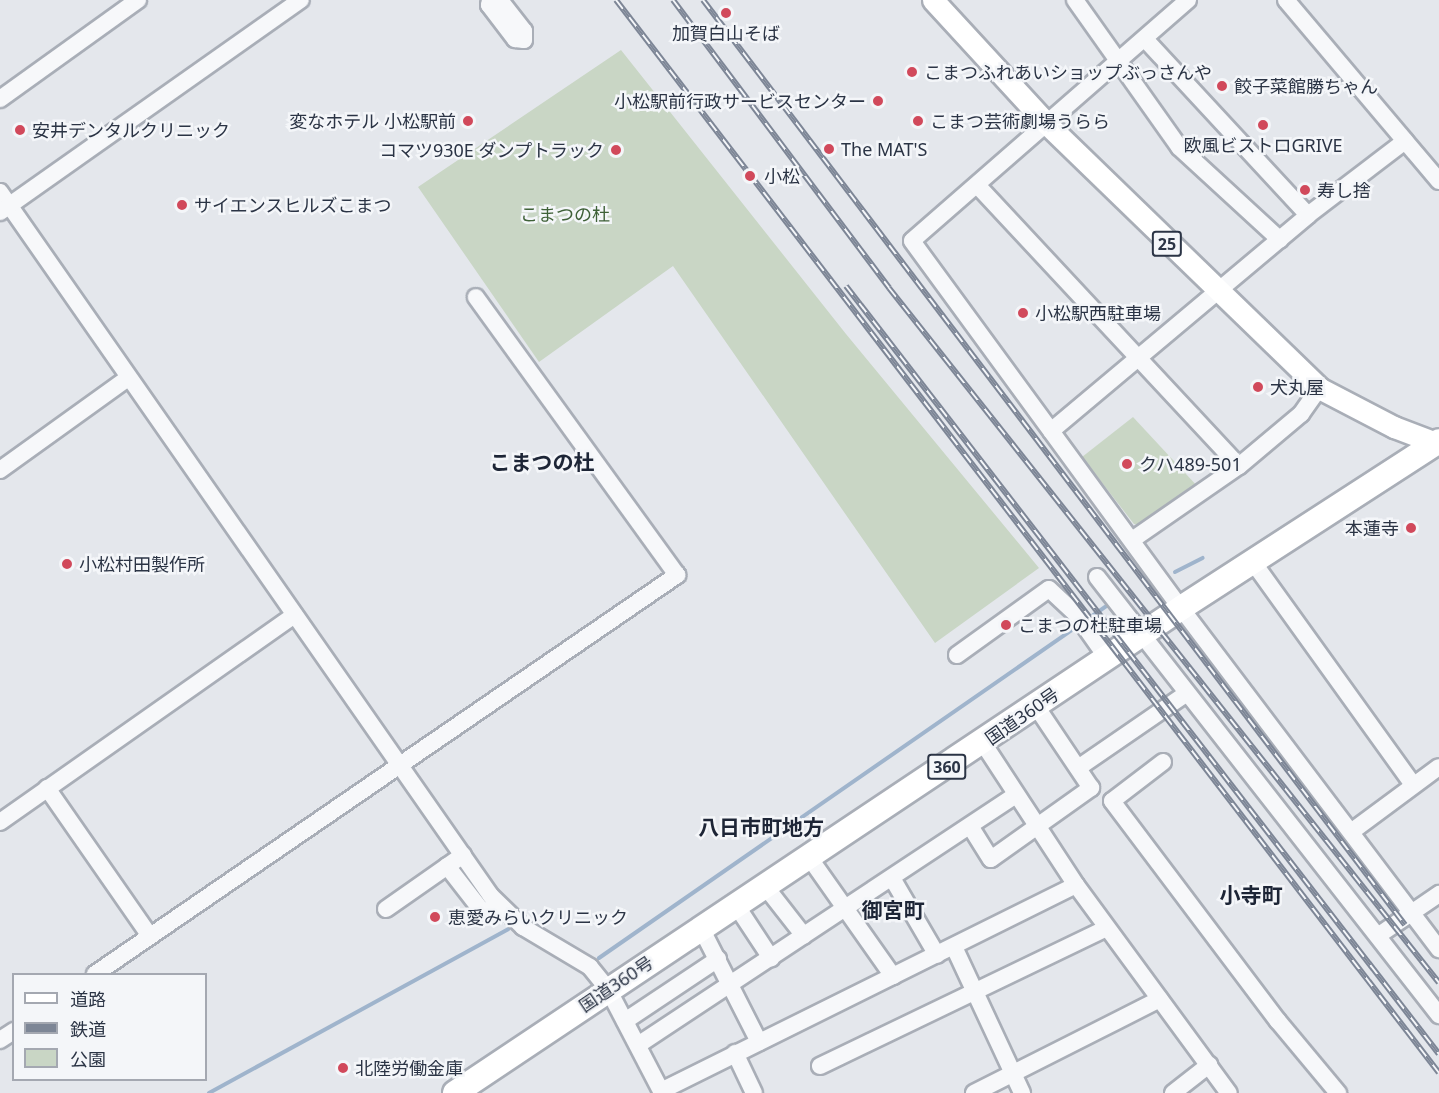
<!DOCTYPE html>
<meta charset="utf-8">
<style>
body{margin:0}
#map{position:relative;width:1439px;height:1093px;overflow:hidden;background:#e4e7ec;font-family:"Noto Sans","Noto Sans JP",sans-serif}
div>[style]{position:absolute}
.green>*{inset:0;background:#c9d6c5}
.stream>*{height:4px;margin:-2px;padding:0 2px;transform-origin:2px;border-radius:2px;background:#9fb4cc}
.roads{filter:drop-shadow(2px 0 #a9aeb7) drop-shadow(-2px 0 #a9aeb7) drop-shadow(0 2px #a9aeb7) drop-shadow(0 -2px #a9aeb7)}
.minor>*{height:16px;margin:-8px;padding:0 8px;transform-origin:8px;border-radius:8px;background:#f7f8fa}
.major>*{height:21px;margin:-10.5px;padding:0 10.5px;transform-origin:10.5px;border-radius:10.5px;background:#fff}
.highway>*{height:24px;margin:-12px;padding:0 12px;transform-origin:12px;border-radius:12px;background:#fff}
.rail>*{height:6px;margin-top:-3px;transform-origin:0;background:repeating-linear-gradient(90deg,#f4f6f9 0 11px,#7d8696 0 22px);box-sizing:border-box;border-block:2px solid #7d8696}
.dots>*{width:16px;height:16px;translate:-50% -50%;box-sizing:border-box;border:3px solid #f4f6f9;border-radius:50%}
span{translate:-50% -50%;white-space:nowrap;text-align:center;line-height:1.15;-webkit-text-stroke:5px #f4f6f9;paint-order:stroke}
.shield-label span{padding:2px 4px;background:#f4f6f9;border:2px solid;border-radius:4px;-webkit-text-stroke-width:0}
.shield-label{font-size:16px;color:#2b3445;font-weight:700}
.poi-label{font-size:18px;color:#2b3445}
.left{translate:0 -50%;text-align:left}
.right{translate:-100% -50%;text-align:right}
.park-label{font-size:18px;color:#3f6138}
.street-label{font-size:18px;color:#2b3445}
.quarter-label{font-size:21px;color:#1d2536;font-weight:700}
.legend{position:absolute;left:12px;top:973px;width:195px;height:108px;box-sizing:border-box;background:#f4f6f9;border:2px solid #a4a8b1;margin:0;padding:8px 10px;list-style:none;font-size:18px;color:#2b3445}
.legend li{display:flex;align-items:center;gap:12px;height:30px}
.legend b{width:30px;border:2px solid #a4a8b1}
</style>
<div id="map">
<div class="green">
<i style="clip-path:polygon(621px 50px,846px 334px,1039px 568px,935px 643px,673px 266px,539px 362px,418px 187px)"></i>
<i style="clip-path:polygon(1133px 417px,1199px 488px,1142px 525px,1134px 524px,1082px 457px)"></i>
</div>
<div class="stream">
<i style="left:1175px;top:572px;width:31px;rotate:-27deg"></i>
<i style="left:1085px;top:621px;width:32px;rotate:-35deg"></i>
<i style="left:599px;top:958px;width:584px;rotate:-34.75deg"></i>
<i style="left:209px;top:1093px;width:341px;rotate:-28.7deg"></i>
</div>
<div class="roads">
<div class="minor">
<i style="left:490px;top:0;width:5px;rotate:101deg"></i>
<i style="left:489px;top:5px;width:43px;rotate:52.6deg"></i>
<i style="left:515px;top:39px;width:9px;rotate:6deg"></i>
<i style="left:524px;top:40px;width:9px;rotate:-90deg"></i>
<i style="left:524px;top:31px;width:39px;rotate:-128deg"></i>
<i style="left:1075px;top:0;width:180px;rotate:54.7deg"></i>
<i style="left:1179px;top:147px;width:137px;rotate:42.6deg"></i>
<i style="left:1188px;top:0;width:366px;rotate:138.9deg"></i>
<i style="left:912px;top:241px;width:455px;rotate:53.8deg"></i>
<i style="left:1181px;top:608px;width:428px;rotate:52.9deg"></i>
<i style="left:1286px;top:0;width:237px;rotate:49.8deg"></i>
<i style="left:1145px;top:39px;width:240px;rotate:47.2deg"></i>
<i style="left:0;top:99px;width:170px;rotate:-35.7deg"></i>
<i style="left:977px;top:185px;width:384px;rotate:47deg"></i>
<i style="left:0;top:192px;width:858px;rotate:55.11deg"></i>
<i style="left:491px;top:896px;width:45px;rotate:44.1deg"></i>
<i style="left:523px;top:927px;width:78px;rotate:30.8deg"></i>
<i style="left:590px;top:967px;width:28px;rotate:51deg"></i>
<i style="left:608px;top:989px;width:115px;rotate:62.5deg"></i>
<i style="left:661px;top:1091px;width:463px;rotate:-26.4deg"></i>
<i style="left:0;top:212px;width:368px;rotate:-35.2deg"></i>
<i style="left:1051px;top:431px;width:336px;rotate:-40deg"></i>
<i style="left:1308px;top:215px;width:122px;rotate:-37.3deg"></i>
<i style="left:0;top:470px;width:158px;rotate:-35.7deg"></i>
<i style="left:1132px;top:540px;width:130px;rotate:-34.7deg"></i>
<i style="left:1239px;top:466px;width:81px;rotate:-40deg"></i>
<i style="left:1301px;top:414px;width:32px;rotate:-55deg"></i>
<i style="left:1253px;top:562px;width:274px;rotate:54.3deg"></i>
<i style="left:1097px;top:577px;width:556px;rotate:52.02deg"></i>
<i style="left:957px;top:655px;width:113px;rotate:-35.7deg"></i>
<i style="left:1049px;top:589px;width:37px;rotate:43deg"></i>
<i style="left:1076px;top:614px;width:54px;rotate:54.8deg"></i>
<i style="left:983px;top:743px;width:170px;rotate:56.8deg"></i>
<i style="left:1076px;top:885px;width:258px;rotate:53.7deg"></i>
<i style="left:1163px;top:762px;width:64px;rotate:142.6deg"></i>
<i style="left:1112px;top:801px;width:276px;rotate:53deg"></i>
<i style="left:1278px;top:1021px;width:94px;rotate:50.2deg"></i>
<i style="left:1078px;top:768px;width:132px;rotate:-34.5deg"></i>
<i style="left:47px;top:788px;width:180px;rotate:55.2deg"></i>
<i style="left:0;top:822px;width:360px;rotate:-35.1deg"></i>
<i style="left:970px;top:826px;width:39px;rotate:58deg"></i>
<i style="left:991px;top:859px;width:123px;rotate:-35.4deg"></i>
<i style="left:1091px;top:788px;width:99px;rotate:-123.9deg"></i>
<i style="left:1351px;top:832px;width:109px;rotate:-36.5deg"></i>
<i style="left:809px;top:857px;width:146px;rotate:54.8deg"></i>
<i style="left:447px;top:866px;width:57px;rotate:52.1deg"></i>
<i style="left:482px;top:911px;width:20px;rotate:-11deg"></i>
<i style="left:892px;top:878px;width:89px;rotate:59.7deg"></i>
<i style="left:765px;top:886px;width:63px;rotate:52deg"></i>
<i style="left:736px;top:905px;width:64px;rotate:56.6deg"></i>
<i style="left:386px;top:909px;width:94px;rotate:-35deg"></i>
<i style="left:701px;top:928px;width:128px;rotate:63deg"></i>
<i style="left:1379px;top:935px;width:73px;rotate:-34.3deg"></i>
<i style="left:954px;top:947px;width:161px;rotate:65deg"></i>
<i style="left:95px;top:974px;width:706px;rotate:-34.43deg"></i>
<i style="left:677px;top:575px;width:343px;rotate:-125.9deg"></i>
<i style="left:625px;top:1021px;width:112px;rotate:-33.7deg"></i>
<i style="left:0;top:1040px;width:17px;rotate:-33deg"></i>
<i style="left:638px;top:1045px;width:453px;rotate:-33.5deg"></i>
<i style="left:735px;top:1053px;width:44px;rotate:64.6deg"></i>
<i style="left:820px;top:1066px;width:318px;rotate:-25.7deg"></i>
<i style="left:974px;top:1093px;width:208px;rotate:-26.8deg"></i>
<i style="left:1173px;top:1093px;width:46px;rotate:-37.9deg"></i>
</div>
<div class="major">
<i style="left:933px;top:0;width:168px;rotate:47.4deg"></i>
<i style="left:1047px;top:124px;width:379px;rotate:44.1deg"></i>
<i style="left:1319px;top:388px;width:85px;rotate:27.5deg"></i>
<i style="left:1394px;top:427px;width:45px;rotate:20.9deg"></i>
</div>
<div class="highway">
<i style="left:455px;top:1093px;width:873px;rotate:-33.74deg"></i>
<i style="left:1181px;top:608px;width:307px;rotate:-32.9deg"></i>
</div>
</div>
<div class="rail">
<i style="left:616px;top:0;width:1352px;rotate:52.51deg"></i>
<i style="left:673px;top:0;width:360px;rotate:53.1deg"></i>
<i style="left:889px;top:288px;width:886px;rotate:51.64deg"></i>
<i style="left:703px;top:0;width:1161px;rotate:52.8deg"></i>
<i style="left:846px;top:286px;width:970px;rotate:52.33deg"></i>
</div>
<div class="dots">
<i style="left:726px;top:13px;background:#d1495b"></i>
<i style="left:912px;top:72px;background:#d1495b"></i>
<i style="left:1222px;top:86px;background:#d1495b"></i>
<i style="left:878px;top:101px;background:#d1495b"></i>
<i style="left:468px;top:121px;background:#d1495b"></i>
<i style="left:918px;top:121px;background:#d1495b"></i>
<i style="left:1263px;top:125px;background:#d1495b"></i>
<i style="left:20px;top:130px;background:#d1495b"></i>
<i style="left:829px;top:149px;background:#d1495b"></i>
<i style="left:616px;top:150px;background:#d1495b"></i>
<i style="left:750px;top:176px;background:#d1495b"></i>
<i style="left:1305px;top:190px;background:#d1495b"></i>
<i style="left:182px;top:205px;background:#d1495b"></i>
<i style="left:1023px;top:313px;background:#d1495b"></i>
<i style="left:1258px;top:387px;background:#d1495b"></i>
<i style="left:1127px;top:464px;background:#d1495b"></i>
<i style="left:1411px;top:528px;background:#d1495b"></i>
<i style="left:67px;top:564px;background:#d1495b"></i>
<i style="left:1006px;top:625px;background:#d1495b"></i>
<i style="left:435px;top:917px;background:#d1495b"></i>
<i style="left:343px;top:1068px;background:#d1495b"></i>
</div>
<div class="shield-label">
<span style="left:1167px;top:244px">25</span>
<span style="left:947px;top:767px">360</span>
</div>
<div class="poi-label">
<span style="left:726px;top:33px">加賀白山そば</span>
<span class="left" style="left:924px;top:72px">こまつふれあいショップぶっさんや</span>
<span class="left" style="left:1234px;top:86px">餃子菜館勝ちゃん</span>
<span class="right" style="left:866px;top:101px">小松駅前行政サービスセンター</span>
<span class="right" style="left:456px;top:121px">変なホテル 小松駅前</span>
<span class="left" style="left:930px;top:121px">こまつ芸術劇場うらら</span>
<span class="left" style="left:32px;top:130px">安井デンタルクリニック</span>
<span style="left:1263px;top:145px">欧風ビストロGRIVE</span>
<span class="left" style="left:841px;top:149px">The MAT'S</span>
<span class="right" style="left:604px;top:150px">コマツ930E ダンプトラック</span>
<span class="left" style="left:764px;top:176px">小松</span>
<span class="left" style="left:1317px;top:190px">寿し捨</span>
<span class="left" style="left:194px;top:205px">サイエンスヒルズこまつ</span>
<span class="left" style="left:1035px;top:313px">小松駅西駐車場</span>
<span class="left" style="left:1270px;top:387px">犬丸屋</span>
<span class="left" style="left:1139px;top:464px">クハ489-501</span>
<span class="right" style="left:1399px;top:528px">本蓮寺</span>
<span class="left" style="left:79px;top:564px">小松村田製作所</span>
<span class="left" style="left:1018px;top:625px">こまつの杜駐車場</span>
<span class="left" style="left:448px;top:917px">恵愛みらいクリニック</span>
<span class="left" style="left:355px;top:1068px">北陸労働金庫</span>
</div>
<div class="park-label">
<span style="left:565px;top:214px">こまつの杜</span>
</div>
<div class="street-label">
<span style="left:1022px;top:716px;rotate:-35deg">国道360号</span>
<span style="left:616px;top:984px;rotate:-34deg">国道360号</span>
</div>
<div class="quarter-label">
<span style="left:542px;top:462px">こまつの杜</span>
<span style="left:761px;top:827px">八日市町地方</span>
<span style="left:1251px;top:895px">小寺町</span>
<span style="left:893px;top:910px">御宮町</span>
</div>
<ul class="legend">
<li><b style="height:8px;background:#fff"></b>道路</li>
<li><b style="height:8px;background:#7d8696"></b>鉄道</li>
<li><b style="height:16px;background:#c9d6c5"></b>公園</li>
</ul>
</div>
